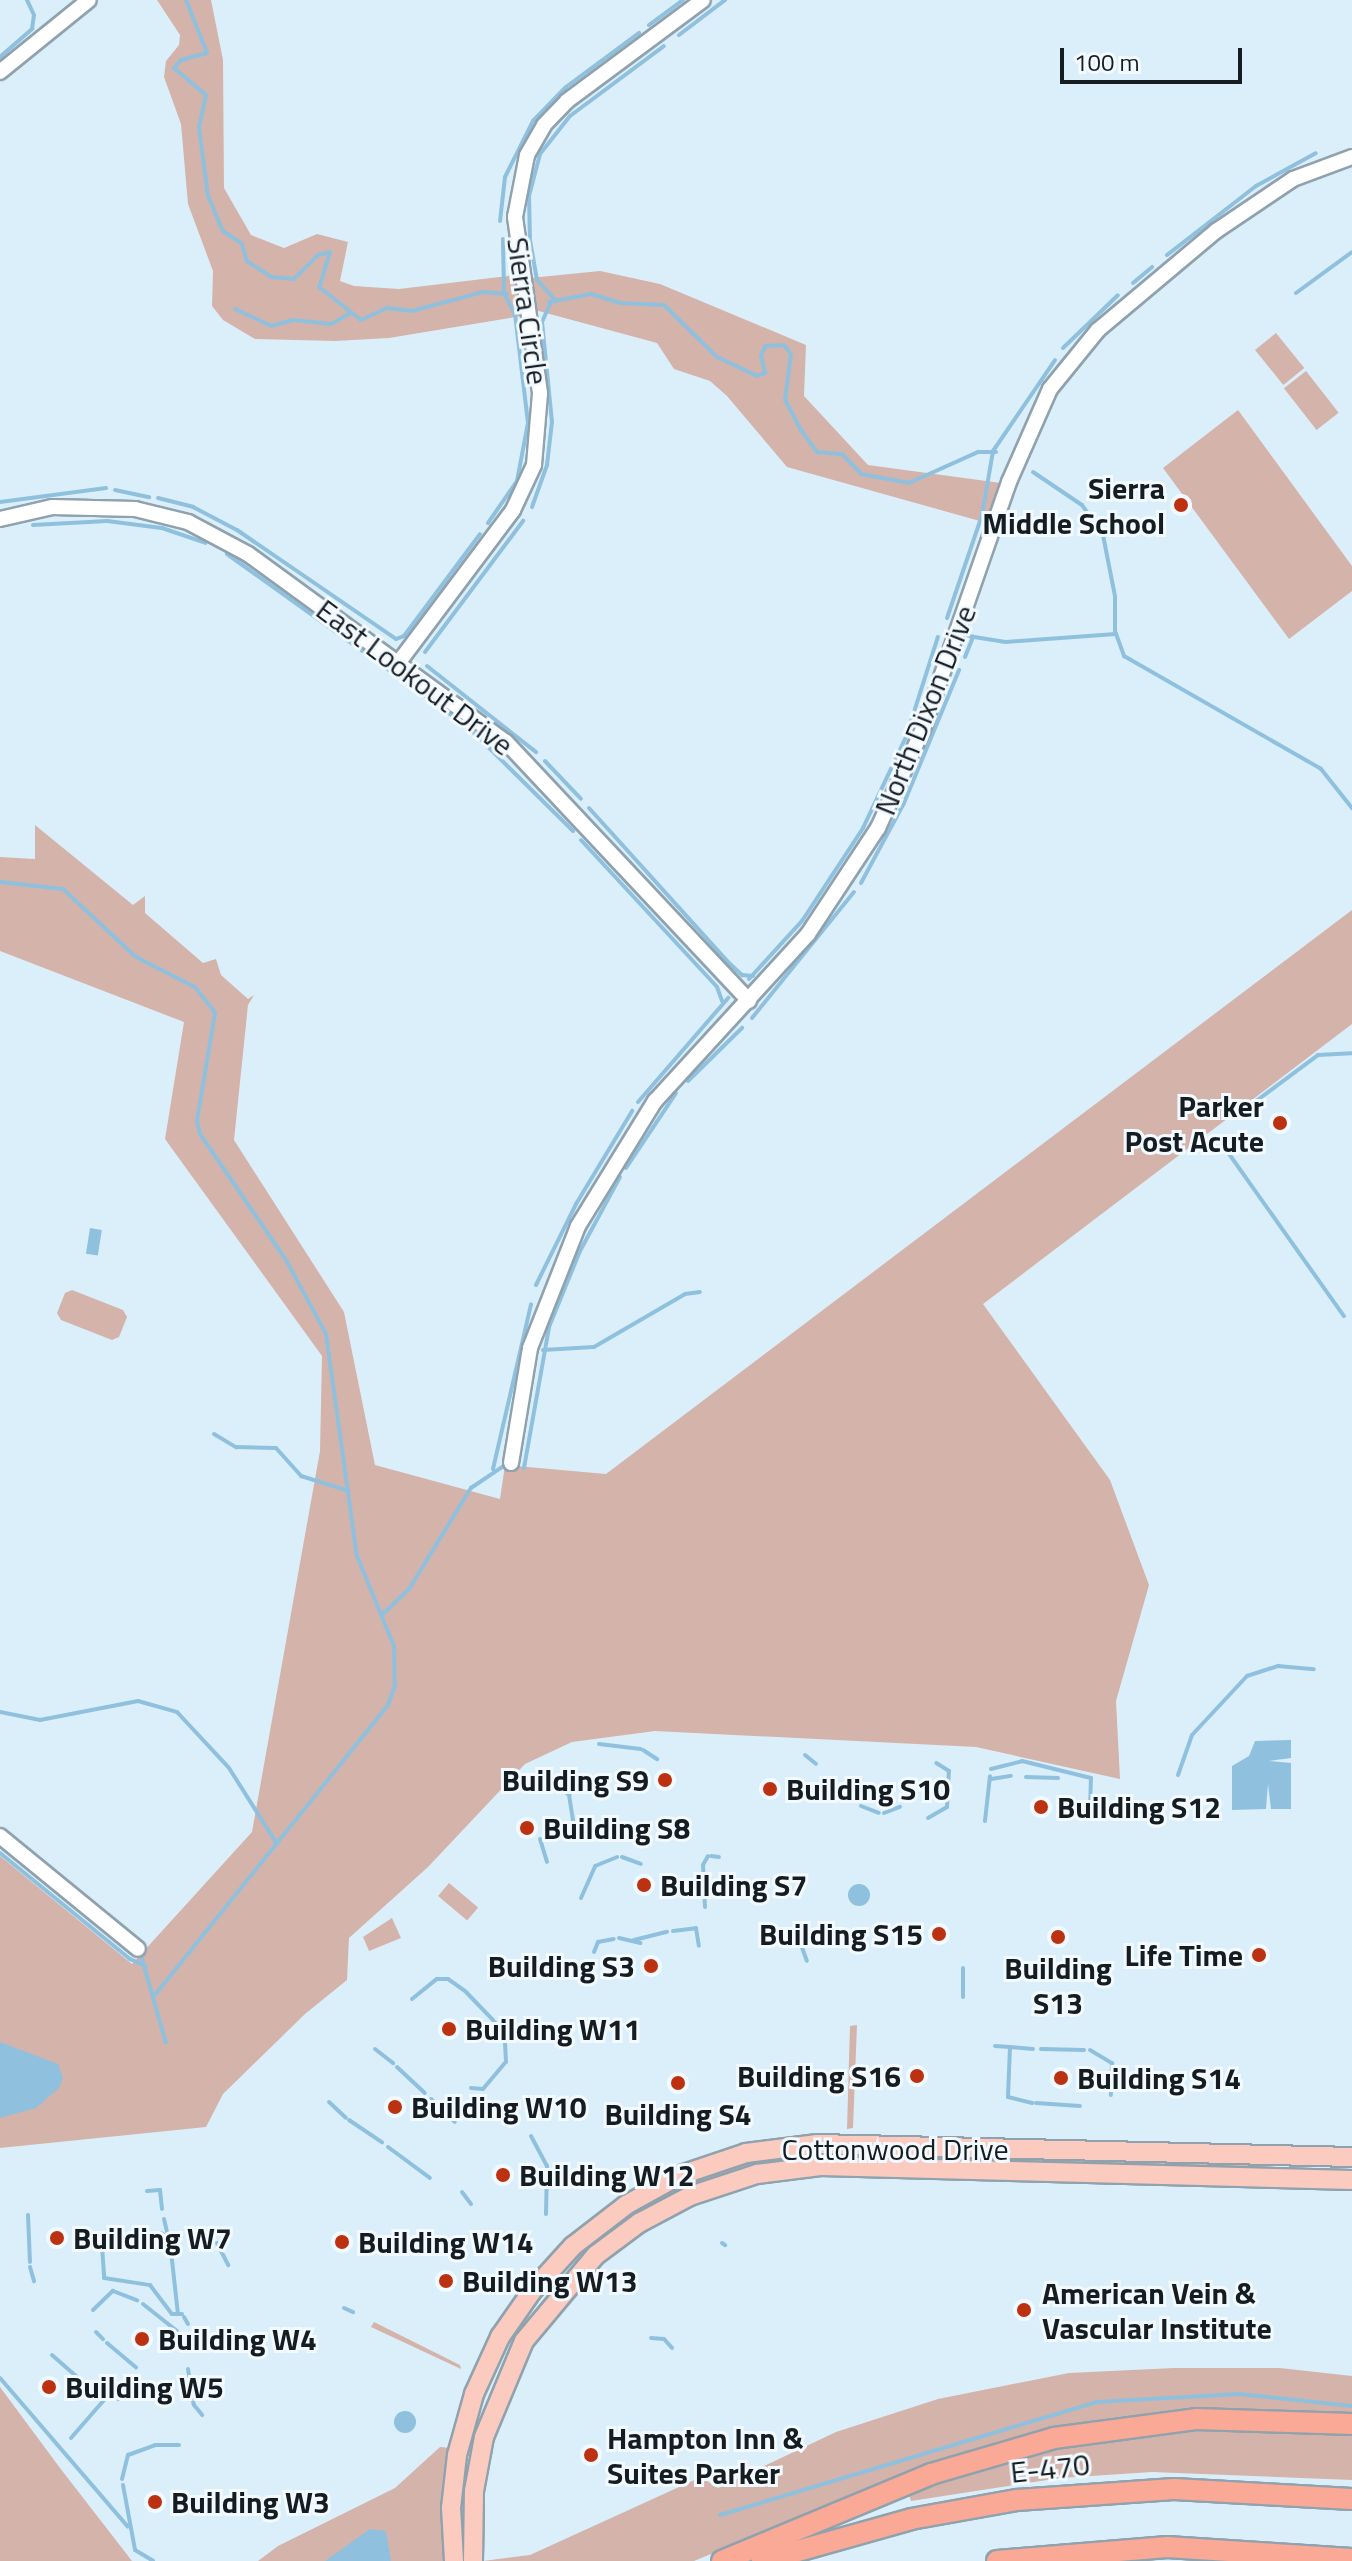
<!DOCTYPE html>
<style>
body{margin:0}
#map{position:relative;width:1352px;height:2561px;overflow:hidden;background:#dbeffb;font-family:"Titillium Web",sans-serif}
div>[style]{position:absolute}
.green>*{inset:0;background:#d4b3aa;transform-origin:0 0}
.water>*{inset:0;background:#8fc1de;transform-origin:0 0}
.round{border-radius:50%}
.stream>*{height:4px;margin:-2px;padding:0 2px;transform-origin:2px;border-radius:2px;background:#8fc1de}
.roads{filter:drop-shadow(2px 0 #8fa2ad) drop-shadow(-2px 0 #8fa2ad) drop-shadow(0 2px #8fa2ad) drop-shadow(0 -2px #8fa2ad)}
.minor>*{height:14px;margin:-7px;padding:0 7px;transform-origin:7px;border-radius:7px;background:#fff}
.major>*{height:18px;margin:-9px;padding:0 9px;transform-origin:9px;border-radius:9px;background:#fccbc0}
.highway>*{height:20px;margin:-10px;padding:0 10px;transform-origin:10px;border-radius:10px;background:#faa996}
.dots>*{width:22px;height:22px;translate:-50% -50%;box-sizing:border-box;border:4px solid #f2faff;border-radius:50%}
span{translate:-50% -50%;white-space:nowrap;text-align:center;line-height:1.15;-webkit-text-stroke:6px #f2faff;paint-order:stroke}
.street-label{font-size:30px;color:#161d21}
.poi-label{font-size:30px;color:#161d21;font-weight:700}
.right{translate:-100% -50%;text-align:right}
.left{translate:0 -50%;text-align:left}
.scale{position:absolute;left:1060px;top:48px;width:182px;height:36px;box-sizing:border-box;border:4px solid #161d21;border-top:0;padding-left:10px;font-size:24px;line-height:28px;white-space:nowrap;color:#161d21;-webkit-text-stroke:6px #f2faff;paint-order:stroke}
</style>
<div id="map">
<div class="green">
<i style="clip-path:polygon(157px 0,211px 0,223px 60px,224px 188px,251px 235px,284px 248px,317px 234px,348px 242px,340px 281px,354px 286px,399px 289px,516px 275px,522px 316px,389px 338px,335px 341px,255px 339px,223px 320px,212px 306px,213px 271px,188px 204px,181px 124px,164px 77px,166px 61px,179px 45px,180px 35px)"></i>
<i style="clip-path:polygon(600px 271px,660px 284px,806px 345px,804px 396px,868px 465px,1001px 483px,987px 523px,787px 467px,727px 396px,710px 381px,674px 369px,657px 343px,535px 310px,530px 278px)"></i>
<i style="left:1276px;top:333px;width:45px;height:27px;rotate:51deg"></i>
<i style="left:1306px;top:371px;width:53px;height:28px;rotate:52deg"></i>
<i style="clip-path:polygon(1238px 410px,1352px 566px,1352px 591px,1289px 639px,1163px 468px)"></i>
<i style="clip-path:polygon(35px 825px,133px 905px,145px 896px,145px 913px,203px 963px,216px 959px,221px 975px,248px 999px,254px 995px,248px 1005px,234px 1140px,344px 1312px,375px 1465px,500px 1499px,505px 1465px,606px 1474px,1352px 910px,1352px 1024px,983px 1304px,1110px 1480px,1149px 1585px,1116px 1701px,1120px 1779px,976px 1747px,655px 1731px,572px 1742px,525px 1764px,428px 1867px,349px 1938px,347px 1980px,305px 2014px,223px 2094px,206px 2127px,0 2148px,0 1856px,132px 1964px,252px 1832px,320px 1451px,322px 1356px,165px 1139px,184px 1022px,0 951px,0 857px,35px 859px)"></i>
<i style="clip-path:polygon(72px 1290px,123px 1310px,127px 1317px,119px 1337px,112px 1340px,61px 1320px,57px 1313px,65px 1293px)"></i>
<i style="left:449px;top:1883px;width:38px;height:17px;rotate:40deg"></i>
<i style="clip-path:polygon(392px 1918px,401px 1938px,369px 1951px,363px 1937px)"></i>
<i style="clip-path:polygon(857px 2025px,853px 2128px,847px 2129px,850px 2026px)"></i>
<i style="clip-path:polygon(1019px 2156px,1307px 2164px,1231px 2169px,873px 2160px)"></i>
<i style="clip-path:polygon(760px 2158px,770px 2158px,711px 2180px,594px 2247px,548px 2295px,505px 2359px,530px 2316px,559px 2280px,582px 2257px,636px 2208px,709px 2172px)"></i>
<i style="clip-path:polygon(374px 2322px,460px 2365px,461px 2369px,371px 2327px)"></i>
<i style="clip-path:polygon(1174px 2368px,1280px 2368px,1352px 2376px,1352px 2416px,1191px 2412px,864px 2491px,694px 2561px,483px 2561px,530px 2555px,701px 2477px,718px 2488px,836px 2432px,938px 2399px,1069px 2373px)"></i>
<i style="clip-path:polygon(0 2387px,60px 2468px,132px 2561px,0 2561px)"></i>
<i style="clip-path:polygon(1169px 2427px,1352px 2430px,1352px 2480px,1152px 2472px,1060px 2478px,911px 2501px,907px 2490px,1026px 2451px)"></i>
<i style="clip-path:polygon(440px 2447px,451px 2448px,448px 2561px,258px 2561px,278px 2546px,395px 2488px)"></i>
</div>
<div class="water">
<i style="left:90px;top:1228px;width:12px;height:26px;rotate:9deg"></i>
<i style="clip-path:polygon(1291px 1740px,1291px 1758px,1269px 1761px,1291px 1763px,1291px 1809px,1271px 1809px,1268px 1784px,1266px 1809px,1232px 1810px,1232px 1766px,1249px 1756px,1255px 1741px)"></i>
<i class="round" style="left:848px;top:1884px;width:22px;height:22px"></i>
<i style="clip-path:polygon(0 2042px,58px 2064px,63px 2078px,59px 2088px,36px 2108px,0 2118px)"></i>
<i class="round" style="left:394px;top:2411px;width:22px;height:22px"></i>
<i style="clip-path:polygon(370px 2529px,386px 2531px,391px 2561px,325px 2561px)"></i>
</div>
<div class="stream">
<i style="left:186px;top:0;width:57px;rotate:68.4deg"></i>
<i style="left:207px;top:53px;width:27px;rotate:165deg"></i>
<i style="left:181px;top:60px;width:11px;rotate:131deg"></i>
<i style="left:174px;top:68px;width:42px;rotate:40.2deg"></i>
<i style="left:206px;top:95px;width:33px;rotate:102deg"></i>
<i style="left:199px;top:127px;width:70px;rotate:82.6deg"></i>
<i style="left:208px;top:196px;width:38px;rotate:67deg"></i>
<i style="left:223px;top:231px;width:23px;rotate:34deg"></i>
<i style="left:242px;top:244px;width:18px;rotate:74deg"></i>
<i style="left:247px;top:261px;width:30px;rotate:33deg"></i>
<i style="left:272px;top:277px;width:22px;rotate:5deg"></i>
<i style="left:294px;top:279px;width:34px;rotate:-45deg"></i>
<i style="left:318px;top:255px;width:12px;rotate:-14deg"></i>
<i style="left:330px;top:252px;width:37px;rotate:107deg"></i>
<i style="left:319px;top:287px;width:53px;rotate:38.2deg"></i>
<i style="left:361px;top:320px;width:29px;rotate:-25deg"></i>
<i style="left:387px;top:308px;width:25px;rotate:7deg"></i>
<i style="left:412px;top:311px;width:73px;rotate:-15deg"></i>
<i style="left:483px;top:292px;width:24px;rotate:5deg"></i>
<i style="left:649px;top:25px;width:42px;rotate:-36.3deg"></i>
<i style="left:679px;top:35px;width:58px;rotate:-37.3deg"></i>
<i style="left:0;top:57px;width:43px;rotate:-41.2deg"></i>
<i style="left:32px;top:29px;width:14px;rotate:-82deg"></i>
<i style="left:34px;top:15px;width:17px;rotate:-115deg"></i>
<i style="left:500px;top:221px;width:44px;rotate:-83.5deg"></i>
<i style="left:505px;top:177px;width:63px;rotate:-63.4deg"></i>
<i style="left:533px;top:121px;width:47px;rotate:-45.9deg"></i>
<i style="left:566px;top:87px;width:91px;rotate:-36.5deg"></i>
<i style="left:1167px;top:255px;width:113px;rotate:-37.8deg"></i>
<i style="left:1256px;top:186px;width:68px;rotate:-28.8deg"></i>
<i style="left:1133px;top:283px;width:25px;rotate:-40deg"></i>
<i style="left:1296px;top:293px;width:69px;rotate:-36.2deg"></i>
<i style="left:556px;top:301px;width:28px;rotate:-132deg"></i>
<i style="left:537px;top:280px;width:41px;rotate:-99.9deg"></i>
<i style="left:530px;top:240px;width:44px;rotate:-91.3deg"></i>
<i style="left:529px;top:196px;width:43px;rotate:-75.3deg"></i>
<i style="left:540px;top:154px;width:48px;rotate:-51.7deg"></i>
<i style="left:570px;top:116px;width:117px;rotate:-36.7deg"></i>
<i style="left:549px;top:302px;width:43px;rotate:-10.8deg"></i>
<i style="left:591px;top:294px;width:30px;rotate:17deg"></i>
<i style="left:620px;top:303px;width:44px;rotate:2.6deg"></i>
<i style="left:664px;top:305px;width:74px;rotate:44.5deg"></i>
<i style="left:717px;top:357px;width:44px;rotate:25.4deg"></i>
<i style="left:757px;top:376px;width:9px;rotate:-21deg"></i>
<i style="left:765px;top:373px;width:17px;rotate:-103deg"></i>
<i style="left:761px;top:356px;width:11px;rotate:-68deg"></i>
<i style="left:765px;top:346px;width:19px;rotate:-3deg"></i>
<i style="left:784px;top:345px;width:11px;rotate:52deg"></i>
<i style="left:791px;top:354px;width:46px;rotate:97.4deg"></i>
<i style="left:785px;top:400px;width:34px;rotate:62deg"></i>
<i style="left:801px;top:430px;width:27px;rotate:54deg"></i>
<i style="left:817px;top:452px;width:25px;rotate:5deg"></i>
<i style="left:842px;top:454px;width:28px;rotate:46deg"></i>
<i style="left:861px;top:474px;width:49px;rotate:10.6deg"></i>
<i style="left:909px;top:483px;width:76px;rotate:-24.2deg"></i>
<i style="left:978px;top:452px;width:18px"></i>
<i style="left:235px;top:309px;width:40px;rotate:25deg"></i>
<i style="left:271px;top:326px;width:23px;rotate:-15deg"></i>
<i style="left:293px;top:320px;width:38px;rotate:6deg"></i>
<i style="left:331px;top:324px;width:21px;rotate:-29deg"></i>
<i style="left:1063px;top:348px;width:76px;rotate:-43.9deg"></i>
<i style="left:1033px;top:472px;width:59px;rotate:34deg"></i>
<i style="left:1082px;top:505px;width:37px;rotate:55deg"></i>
<i style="left:1103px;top:535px;width:62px;rotate:78.9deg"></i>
<i style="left:1115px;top:596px;width:35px;rotate:90deg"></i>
<i style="left:1115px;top:631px;width:27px;rotate:70deg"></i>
<i style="left:1124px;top:656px;width:227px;rotate:29.8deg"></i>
<i style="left:1321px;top:769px;width:50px;rotate:51.5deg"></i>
<i style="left:115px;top:490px;width:35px;rotate:12deg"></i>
<i style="left:158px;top:498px;width:36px;rotate:14deg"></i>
<i style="left:193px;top:507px;width:50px;rotate:27.6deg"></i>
<i style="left:237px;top:530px;width:193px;rotate:34.4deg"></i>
<i style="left:396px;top:639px;width:9px;rotate:-21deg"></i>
<i style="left:404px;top:636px;width:127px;rotate:-53.3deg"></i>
<i style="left:0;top:502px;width:107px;rotate:-7.5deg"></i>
<i style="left:532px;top:507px;width:45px;rotate:-70.3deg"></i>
<i style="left:547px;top:465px;width:43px;rotate:-83.4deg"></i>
<i style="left:552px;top:422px;width:100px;rotate:-95.7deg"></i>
<i style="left:542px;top:322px;width:20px;rotate:-66deg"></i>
<i style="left:488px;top:523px;width:51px;rotate:-55.4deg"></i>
<i style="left:517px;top:481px;width:59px;rotate:-79.3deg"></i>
<i style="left:528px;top:423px;width:110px;rotate:-96.8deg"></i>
<i style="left:515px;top:314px;width:24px;rotate:-118deg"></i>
<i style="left:504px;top:293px;width:54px;rotate:-91.1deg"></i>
<i style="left:33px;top:525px;width:74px;rotate:-3.1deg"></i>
<i style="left:107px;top:521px;width:55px;rotate:7.3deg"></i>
<i style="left:162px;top:528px;width:46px;rotate:18.8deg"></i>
<i style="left:227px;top:554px;width:199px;rotate:35.6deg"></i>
<i style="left:947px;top:618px;width:109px;rotate:-71.2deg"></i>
<i style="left:982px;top:515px;width:65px;rotate:-80.2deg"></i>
<i style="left:993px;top:451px;width:110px;rotate:-55.7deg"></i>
<i style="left:968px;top:636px;width:38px;rotate:9deg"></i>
<i style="left:1006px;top:642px;width:110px;rotate:-4.2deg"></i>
<i style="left:425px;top:652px;width:164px;rotate:-53.2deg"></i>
<i style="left:965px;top:657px;width:22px;rotate:-68deg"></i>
<i style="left:427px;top:666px;width:139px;rotate:38.3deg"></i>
<i style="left:399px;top:677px;width:77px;rotate:36deg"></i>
<i style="left:470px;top:729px;width:145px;rotate:44.7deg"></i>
<i style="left:545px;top:761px;width:52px;rotate:46.5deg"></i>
<i style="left:589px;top:808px;width:209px;rotate:47.9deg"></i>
<i style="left:729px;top:963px;width:18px;rotate:43deg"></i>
<i style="left:742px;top:975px;width:11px;rotate:5deg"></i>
<i style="left:581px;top:840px;width:200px;rotate:47.2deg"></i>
<i style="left:717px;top:987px;width:15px;rotate:70deg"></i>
<i style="left:0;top:882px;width:63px;rotate:6.3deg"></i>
<i style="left:63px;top:889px;width:100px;rotate:43deg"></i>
<i style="left:136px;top:957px;width:66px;rotate:27deg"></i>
<i style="left:195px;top:987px;width:33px;rotate:52deg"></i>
<i style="left:215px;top:1013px;width:109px;rotate:99.5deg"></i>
<i style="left:197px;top:1121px;width:13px;rotate:77deg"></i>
<i style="left:200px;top:1134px;width:153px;rotate:55.7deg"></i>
<i style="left:286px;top:1260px;width:84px;rotate:61.6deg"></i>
<i style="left:326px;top:1334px;width:224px;rotate:82.1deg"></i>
<i style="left:357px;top:1556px;width:97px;rotate:67.7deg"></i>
<i style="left:394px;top:1646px;width:39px;rotate:89deg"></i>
<i style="left:395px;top:1685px;width:21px;rotate:109deg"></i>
<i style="left:388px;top:1705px;width:371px;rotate:128.8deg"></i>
<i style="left:861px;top:883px;width:91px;rotate:-61.7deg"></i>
<i style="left:904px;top:803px;width:144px;rotate:-67.5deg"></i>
<i style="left:749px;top:979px;width:79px;rotate:-47.6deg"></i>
<i style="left:802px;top:921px;width:111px;rotate:-56.7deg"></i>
<i style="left:863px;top:828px;width:101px;rotate:-64.7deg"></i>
<i style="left:906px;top:737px;width:105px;rotate:-72.3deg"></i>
<i style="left:752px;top:1018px;width:162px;rotate:-51deg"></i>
<i style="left:688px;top:1081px;width:76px;rotate:-44.5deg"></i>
<i style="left:638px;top:1102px;width:138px;rotate:-49.1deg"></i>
<i style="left:1236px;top:1116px;width:102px;rotate:-36.6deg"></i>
<i style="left:1318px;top:1055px;width:33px;rotate:-3deg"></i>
<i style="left:1222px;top:1144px;width:211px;rotate:54.7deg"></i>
<i style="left:626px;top:1168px;width:90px;rotate:-56.3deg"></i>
<i style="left:536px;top:1285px;width:90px;rotate:-63.7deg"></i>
<i style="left:576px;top:1204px;width:109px;rotate:-58.9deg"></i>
<i style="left:543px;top:1350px;width:51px;rotate:-3.4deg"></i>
<i style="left:594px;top:1347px;width:105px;rotate:-30.2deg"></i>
<i style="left:685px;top:1294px;width:15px;rotate:-8deg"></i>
<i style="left:214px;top:1434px;width:26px;rotate:31deg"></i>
<i style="left:236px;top:1447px;width:40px;rotate:1.4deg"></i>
<i style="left:276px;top:1448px;width:38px;rotate:48deg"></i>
<i style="left:301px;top:1476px;width:50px;rotate:17.4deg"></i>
<i style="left:524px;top:1468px;width:143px;rotate:-79.9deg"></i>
<i style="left:549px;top:1327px;width:82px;rotate:-67.8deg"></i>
<i style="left:580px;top:1251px;width:84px;rotate:-61.6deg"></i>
<i style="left:493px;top:1469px;width:169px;rotate:-77deg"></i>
<i style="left:382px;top:1615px;width:37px;rotate:-44deg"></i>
<i style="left:409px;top:1589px;width:119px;rotate:-58.5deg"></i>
<i style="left:471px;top:1488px;width:40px;rotate:-34deg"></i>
<i style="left:0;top:1712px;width:41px;rotate:11.3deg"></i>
<i style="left:40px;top:1720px;width:100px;rotate:-11deg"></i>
<i style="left:138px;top:1701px;width:41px;rotate:15.8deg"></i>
<i style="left:177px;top:1712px;width:76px;rotate:47.1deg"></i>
<i style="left:229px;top:1768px;width:90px;rotate:57.7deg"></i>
<i style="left:599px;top:1744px;width:42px;rotate:6.8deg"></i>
<i style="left:643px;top:1750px;width:17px;rotate:33deg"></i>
<i style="left:805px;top:1755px;width:14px;rotate:39deg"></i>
<i style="left:991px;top:1769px;width:32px;rotate:-14deg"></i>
<i style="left:1022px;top:1761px;width:71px;rotate:13.8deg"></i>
<i style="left:1091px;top:1778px;width:35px;rotate:92deg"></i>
<i style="left:1178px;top:1775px;width:42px;rotate:-70.7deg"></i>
<i style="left:1192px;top:1735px;width:81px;rotate:-47deg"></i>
<i style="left:1247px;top:1676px;width:33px;rotate:-18deg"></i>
<i style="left:1278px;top:1666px;width:36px;rotate:5deg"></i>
<i style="left:1026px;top:1777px;width:32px;rotate:2deg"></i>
<i style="left:991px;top:1779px;width:20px;rotate:-9deg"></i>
<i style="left:531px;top:1780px;width:15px;rotate:-8deg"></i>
<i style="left:546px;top:1778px;width:29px;rotate:36deg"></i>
<i style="left:569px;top:1795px;width:33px;rotate:81deg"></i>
<i style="left:861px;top:1806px;width:19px;rotate:21deg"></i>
<i style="left:884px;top:1813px;width:17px;rotate:-21deg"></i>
<i style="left:928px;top:1818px;width:22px;rotate:-30deg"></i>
<i style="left:947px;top:1807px;width:36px;rotate:-87deg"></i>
<i style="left:949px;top:1771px;width:15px;rotate:-148deg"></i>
<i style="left:985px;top:1821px;width:45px;rotate:-83.7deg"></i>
<i style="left:540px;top:1839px;width:24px;rotate:73deg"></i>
<i style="left:0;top:1853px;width:168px;rotate:39.2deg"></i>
<i style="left:130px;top:1959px;width:17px;rotate:24deg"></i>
<i style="left:711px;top:1856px;width:8px;rotate:7deg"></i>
<i style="left:622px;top:1857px;width:20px;rotate:20deg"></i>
<i style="left:581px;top:1898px;width:35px;rotate:-66deg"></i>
<i style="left:595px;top:1866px;width:24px;rotate:-22deg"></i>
<i style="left:705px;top:1907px;width:42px;rotate:-92.7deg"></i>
<i style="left:703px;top:1865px;width:10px;rotate:-61deg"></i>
<i style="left:673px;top:1931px;width:23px;rotate:-7deg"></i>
<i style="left:696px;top:1928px;width:18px;rotate:81deg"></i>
<i style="left:619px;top:1938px;width:22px;rotate:13deg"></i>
<i style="left:634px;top:1940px;width:34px;rotate:-14deg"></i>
<i style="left:800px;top:1942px;width:20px;rotate:70deg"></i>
<i style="left:594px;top:1952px;width:11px;rotate:-68deg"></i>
<i style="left:598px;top:1942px;width:16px;rotate:-11deg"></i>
<i style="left:142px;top:1959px;width:87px;rotate:74.1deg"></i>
<i style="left:466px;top:1992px;width:39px;rotate:46deg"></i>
<i style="left:963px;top:1997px;width:29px;rotate:-90deg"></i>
<i style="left:412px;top:1999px;width:32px;rotate:-39deg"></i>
<i style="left:437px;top:1979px;width:11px"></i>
<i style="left:448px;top:1979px;width:21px;rotate:35deg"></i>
<i style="left:995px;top:2046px;width:15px;rotate:4deg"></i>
<i style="left:1010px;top:2047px;width:50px;rotate:92.3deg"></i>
<i style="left:1008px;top:2097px;width:25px;rotate:14deg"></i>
<i style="left:1010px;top:2047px;width:23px;rotate:5deg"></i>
<i style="left:375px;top:2049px;width:23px;rotate:38deg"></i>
<i style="left:1041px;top:2049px;width:43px;rotate:1.3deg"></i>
<i style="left:1090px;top:2050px;width:26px;rotate:31deg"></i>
<i style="left:1112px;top:2063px;width:32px;rotate:92deg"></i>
<i style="left:397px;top:2067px;width:38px;rotate:43deg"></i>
<i style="left:471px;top:2088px;width:12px;rotate:5deg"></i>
<i style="left:483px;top:2089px;width:35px;rotate:-50deg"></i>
<i style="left:506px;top:2062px;width:20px;rotate:-93deg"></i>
<i style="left:505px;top:2042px;width:22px;rotate:-117deg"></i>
<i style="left:431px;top:2099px;width:33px;rotate:44deg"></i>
<i style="left:329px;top:2102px;width:23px;rotate:43deg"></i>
<i style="left:1036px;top:2103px;width:44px;rotate:3.9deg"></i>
<i style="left:349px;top:2120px;width:40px;rotate:34deg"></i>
<i style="left:531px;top:2136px;width:34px;rotate:62deg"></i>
<i style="left:547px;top:2166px;width:48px;rotate:91.2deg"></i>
<i style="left:388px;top:2147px;width:52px;rotate:36.4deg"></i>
<i style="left:147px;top:2191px;width:13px;rotate:-4deg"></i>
<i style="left:160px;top:2190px;width:19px;rotate:84deg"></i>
<i style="left:462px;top:2192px;width:15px;rotate:53deg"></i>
<i style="left:28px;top:2215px;width:47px;rotate:87.6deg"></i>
<i style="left:164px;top:2219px;width:27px;rotate:77deg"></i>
<i style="left:156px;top:2242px;width:10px;rotate:-61deg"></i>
<i style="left:161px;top:2233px;width:7px;rotate:27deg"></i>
<i style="left:217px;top:2243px;width:25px;rotate:63deg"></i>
<i style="left:722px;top:2243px;width:4px;rotate:34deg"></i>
<i style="left:102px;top:2246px;width:32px;rotate:86deg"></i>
<i style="left:104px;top:2278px;width:47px;rotate:8.7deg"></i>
<i style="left:150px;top:2285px;width:36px;rotate:53deg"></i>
<i style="left:172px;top:2314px;width:10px"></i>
<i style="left:171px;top:2251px;width:63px;rotate:83.7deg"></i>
<i style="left:30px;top:2267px;width:15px;rotate:74deg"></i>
<i style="left:143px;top:2304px;width:43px;rotate:38.5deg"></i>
<i style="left:344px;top:2308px;width:10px;rotate:24deg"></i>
<i style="left:93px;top:2310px;width:28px;rotate:-44deg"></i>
<i style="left:113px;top:2291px;width:26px;rotate:21deg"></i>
<i style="left:184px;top:2317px;width:8px;rotate:60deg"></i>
<i style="left:96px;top:2332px;width:10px;rotate:45deg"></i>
<i style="left:181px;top:2335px;width:12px;rotate:35deg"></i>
<i style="left:651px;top:2338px;width:13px;rotate:4deg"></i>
<i style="left:664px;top:2339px;width:12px;rotate:48deg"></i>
<i style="left:107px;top:2343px;width:38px;rotate:40deg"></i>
<i style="left:52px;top:2355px;width:44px;rotate:41.3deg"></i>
<i style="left:188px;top:2369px;width:36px;rotate:81deg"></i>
<i style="left:194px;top:2405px;width:13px;rotate:51deg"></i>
<i style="left:0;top:2378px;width:196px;rotate:49.3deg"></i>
<i style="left:105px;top:2398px;width:14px;rotate:4deg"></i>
<i style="left:71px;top:2438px;width:50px;rotate:-49deg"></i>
<i style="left:104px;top:2400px;width:19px;rotate:-141deg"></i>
<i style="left:122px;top:2479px;width:25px;rotate:-76deg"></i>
<i style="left:128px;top:2455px;width:29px;rotate:-20deg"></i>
<i style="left:155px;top:2445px;width:24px"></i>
<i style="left:123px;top:2485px;width:66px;rotate:79.5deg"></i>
<i style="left:135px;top:2550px;width:21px;rotate:31deg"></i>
<i style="left:720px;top:2515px;width:393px;rotate:-16.7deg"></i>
<i style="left:1096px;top:2402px;width:143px;rotate:-3.2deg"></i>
<i style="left:1239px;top:2394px;width:114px;rotate:6.1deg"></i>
</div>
<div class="roads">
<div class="minor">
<i style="left:0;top:72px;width:114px;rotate:-39deg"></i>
<i style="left:0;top:519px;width:53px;rotate:-13deg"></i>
<i style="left:52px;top:507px;width:83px;rotate:1.4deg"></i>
<i style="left:135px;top:509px;width:55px;rotate:13.8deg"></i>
<i style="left:188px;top:522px;width:68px;rotate:28.1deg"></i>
<i style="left:248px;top:554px;width:319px;rotate:36.1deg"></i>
<i style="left:506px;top:742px;width:355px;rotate:46.8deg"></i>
<i style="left:399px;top:662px;width:190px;rotate:-53.1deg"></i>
<i style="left:513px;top:510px;width:50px;rotate:-65deg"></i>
<i style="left:534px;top:465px;width:72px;rotate:-85.2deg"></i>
<i style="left:540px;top:393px;width:178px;rotate:-98.1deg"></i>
<i style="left:515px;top:217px;width:63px;rotate:-79deg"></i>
<i style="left:527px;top:155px;width:34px;rotate:-60deg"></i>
<i style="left:544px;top:125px;width:33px;rotate:-46deg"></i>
<i style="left:567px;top:101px;width:169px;rotate:-36.6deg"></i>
<i style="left:511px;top:1463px;width:117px;rotate:-80.6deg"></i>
<i style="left:530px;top:1348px;width:131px;rotate:-68.5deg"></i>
<i style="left:578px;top:1226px;width:147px;rotate:-58.4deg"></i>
<i style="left:655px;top:1101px;width:226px;rotate:-47.5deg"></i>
<i style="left:808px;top:934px;width:127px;rotate:-56.6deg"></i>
<i style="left:878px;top:828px;width:109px;rotate:-65.6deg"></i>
<i style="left:923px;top:729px;width:262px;rotate:-70.8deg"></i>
<i style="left:1009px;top:482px;width:102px;rotate:-66.2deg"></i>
<i style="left:1050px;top:389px;width:76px;rotate:-50.9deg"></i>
<i style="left:1098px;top:330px;width:154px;rotate:-40deg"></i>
<i style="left:1216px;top:231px;width:93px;rotate:-34deg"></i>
<i style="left:1293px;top:179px;width:63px;rotate:-20.4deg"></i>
<i style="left:0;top:1836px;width:178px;rotate:39.3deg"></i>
</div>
<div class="major">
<i style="left:454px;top:2561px;width:53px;rotate:-93.2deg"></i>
<i style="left:451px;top:2508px;width:53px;rotate:-83.5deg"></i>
<i style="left:457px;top:2455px;width:63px;rotate:-74.4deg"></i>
<i style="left:474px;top:2394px;width:63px;rotate:-65.5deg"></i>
<i style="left:500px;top:2337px;width:56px;rotate:-55.2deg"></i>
<i style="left:532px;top:2291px;width:61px;rotate:-47.7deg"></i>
<i style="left:573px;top:2246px;width:67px;rotate:-37.7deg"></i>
<i style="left:626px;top:2205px;width:60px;rotate:-29.1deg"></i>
<i style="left:678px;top:2176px;width:72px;rotate:-18.7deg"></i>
<i style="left:746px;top:2153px;width:72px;rotate:-7.2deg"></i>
<i style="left:817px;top:2144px;width:535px;rotate:1.39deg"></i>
<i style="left:473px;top:2561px;width:70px;rotate:-89.2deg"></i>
<i style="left:474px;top:2491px;width:55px;rotate:-79.5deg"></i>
<i style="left:484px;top:2437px;width:104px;rotate:-67.4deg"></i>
<i style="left:524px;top:2341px;width:112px;rotate:-50.1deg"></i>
<i style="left:596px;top:2255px;width:54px;rotate:-36.7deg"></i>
<i style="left:639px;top:2223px;width:58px;rotate:-27.9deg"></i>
<i style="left:690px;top:2196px;width:71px;rotate:-18.2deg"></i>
<i style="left:757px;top:2174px;width:64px;rotate:-7.1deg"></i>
<i style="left:821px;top:2166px;width:531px;rotate:1.51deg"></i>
</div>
<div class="highway">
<i style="left:722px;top:2561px;width:226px;rotate:-22.6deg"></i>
<i style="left:931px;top:2474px;width:128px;rotate:-16.3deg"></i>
<i style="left:1054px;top:2438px;width:143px;rotate:-7.6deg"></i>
<i style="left:1196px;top:2419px;width:156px;rotate:1.8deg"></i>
<i style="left:762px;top:2561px;width:155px;rotate:-15.7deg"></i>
<i style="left:911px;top:2519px;width:108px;rotate:-10.2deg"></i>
<i style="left:1017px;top:2500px;width:157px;rotate:-4deg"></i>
<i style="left:1174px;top:2489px;width:178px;rotate:3.2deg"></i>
<i style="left:997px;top:2561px;width:171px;rotate:-4.7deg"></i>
<i style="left:1167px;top:2547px;width:185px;rotate:3.7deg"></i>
</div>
</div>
<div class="dots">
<i style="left:1181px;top:505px;background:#bc310f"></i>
<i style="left:1280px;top:1123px;background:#bc310f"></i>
<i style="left:665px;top:1780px;background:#bc310f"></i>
<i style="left:770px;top:1789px;background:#bc310f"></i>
<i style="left:1041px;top:1807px;background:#bc310f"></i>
<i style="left:527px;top:1828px;background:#bc310f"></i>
<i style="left:644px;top:1885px;background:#bc310f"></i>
<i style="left:939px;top:1934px;background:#bc310f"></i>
<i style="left:1058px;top:1937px;background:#bc310f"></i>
<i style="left:1259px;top:1955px;background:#bc310f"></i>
<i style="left:651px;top:1966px;background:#bc310f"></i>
<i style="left:449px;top:2029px;background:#bc310f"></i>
<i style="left:917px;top:2076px;background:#bc310f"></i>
<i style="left:1061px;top:2078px;background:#bc310f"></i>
<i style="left:678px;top:2083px;background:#bc310f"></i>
<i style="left:395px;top:2107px;background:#bc310f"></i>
<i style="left:503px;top:2175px;background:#bc310f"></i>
<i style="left:57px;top:2238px;background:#bc310f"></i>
<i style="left:342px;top:2242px;background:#bc310f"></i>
<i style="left:446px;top:2281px;background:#bc310f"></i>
<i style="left:1024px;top:2310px;background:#bc310f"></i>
<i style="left:142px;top:2339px;background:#bc310f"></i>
<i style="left:49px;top:2387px;background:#bc310f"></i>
<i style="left:591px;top:2455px;background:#bc310f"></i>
<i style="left:155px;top:2502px;background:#bc310f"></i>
</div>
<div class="street-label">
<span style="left:528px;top:311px;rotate:82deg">Sierra Circle</span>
<span style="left:415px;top:677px;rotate:37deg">East Lookout Drive</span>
<span style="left:925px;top:710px;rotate:-68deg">North Dixon Drive</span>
<span style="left:895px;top:2149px">Cottonwood Drive</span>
<span style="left:1050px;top:2468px;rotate:-6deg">E-470</span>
</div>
<div class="poi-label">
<span class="right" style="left:1165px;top:505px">Sierra<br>Middle School</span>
<span class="right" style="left:1264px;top:1123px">Parker<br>Post Acute</span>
<span class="right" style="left:649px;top:1780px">Building S9</span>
<span class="left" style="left:786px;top:1789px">Building S10</span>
<span class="left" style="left:1057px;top:1807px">Building S12</span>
<span class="left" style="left:543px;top:1828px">Building S8</span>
<span class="left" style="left:660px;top:1885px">Building S7</span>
<span class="right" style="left:923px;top:1934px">Building S15</span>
<span class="right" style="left:1243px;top:1955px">Life Time</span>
<span class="right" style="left:635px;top:1966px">Building S3</span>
<span style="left:1058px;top:1985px">Building<br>S13</span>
<span class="left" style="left:465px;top:2029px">Building W11</span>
<span class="right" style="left:901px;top:2076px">Building S16</span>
<span class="left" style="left:1077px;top:2078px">Building S14</span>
<span class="left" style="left:411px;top:2107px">Building W10</span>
<span style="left:678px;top:2114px">Building S4</span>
<span class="left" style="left:519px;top:2175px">Building W12</span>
<span class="left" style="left:73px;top:2238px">Building W7</span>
<span class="left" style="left:358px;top:2242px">Building W14</span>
<span class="left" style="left:462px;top:2281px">Building W13</span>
<span class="left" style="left:1042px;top:2310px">American Vein &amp;<br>Vascular Institute</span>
<span class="left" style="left:158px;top:2339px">Building W4</span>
<span class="left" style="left:65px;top:2387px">Building W5</span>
<span class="left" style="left:607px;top:2455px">Hampton Inn &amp;<br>Suites Parker</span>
<span class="left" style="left:171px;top:2502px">Building W3</span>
</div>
<div class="scale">100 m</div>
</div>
